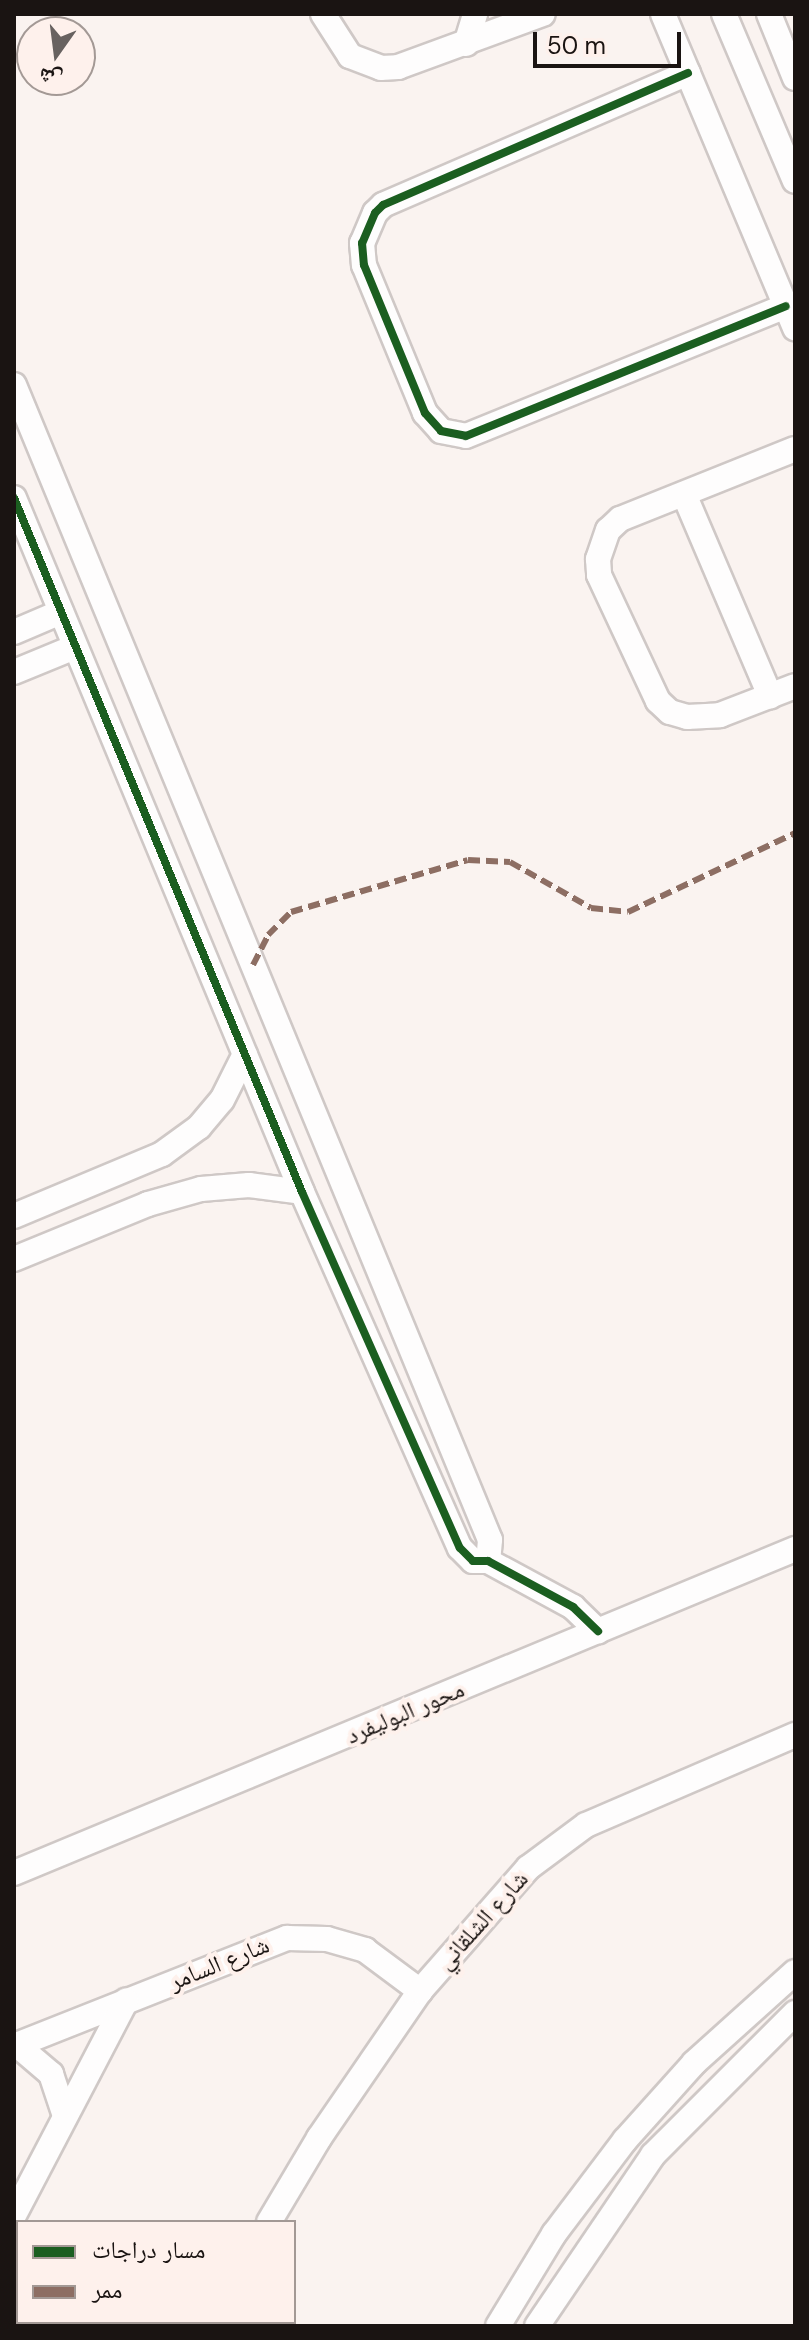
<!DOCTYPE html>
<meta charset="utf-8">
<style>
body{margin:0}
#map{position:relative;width:809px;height:2340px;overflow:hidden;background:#faf3f0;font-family:"DM Sans","Noto Naskh Arabic",sans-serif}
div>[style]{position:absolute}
.roads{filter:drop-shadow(2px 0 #cfc8c6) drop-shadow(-2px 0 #cfc8c6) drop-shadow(0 2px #cfc8c6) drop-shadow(0 -2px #cfc8c6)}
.minor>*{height:24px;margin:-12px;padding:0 12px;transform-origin:12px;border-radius:12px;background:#fefdfd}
.quiet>*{height:6px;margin-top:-3px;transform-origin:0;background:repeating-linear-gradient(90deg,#8d6e63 0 12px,transparent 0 18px)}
.cycleway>*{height:8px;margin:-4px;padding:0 4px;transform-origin:4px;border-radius:4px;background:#1b5e20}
span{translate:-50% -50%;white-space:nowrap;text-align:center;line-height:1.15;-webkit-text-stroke:8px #fef1ec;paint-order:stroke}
.street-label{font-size:24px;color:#1a1412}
.frame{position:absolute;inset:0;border:16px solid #1a1412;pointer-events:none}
.legend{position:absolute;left:16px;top:2220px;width:280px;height:104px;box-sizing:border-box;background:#fef1ec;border:2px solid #a39995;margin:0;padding:10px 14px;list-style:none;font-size:24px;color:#1a1412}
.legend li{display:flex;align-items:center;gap:16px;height:40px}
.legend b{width:40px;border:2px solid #a39995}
.north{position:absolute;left:16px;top:16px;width:80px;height:80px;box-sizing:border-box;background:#fef1ec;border:2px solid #a39995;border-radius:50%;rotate:194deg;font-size:22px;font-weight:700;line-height:32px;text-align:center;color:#1a1412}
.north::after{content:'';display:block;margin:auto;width:28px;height:36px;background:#686260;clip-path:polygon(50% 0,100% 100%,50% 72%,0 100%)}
.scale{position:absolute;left:533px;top:32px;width:148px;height:36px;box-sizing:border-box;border:4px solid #1a1412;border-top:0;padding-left:10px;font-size:24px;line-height:28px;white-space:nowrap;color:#1a1412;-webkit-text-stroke:6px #fef1ec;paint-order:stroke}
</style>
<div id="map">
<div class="roads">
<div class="minor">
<i style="left:323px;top:14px;width:50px;rotate:57.3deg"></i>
<i style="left:350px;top:56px;width:33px;rotate:21deg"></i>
<i style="left:381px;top:68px;width:17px;rotate:-3deg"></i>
<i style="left:398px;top:67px;width:154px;rotate:-20.1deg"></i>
<i style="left:663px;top:14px;width:341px;rotate:67.2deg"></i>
<i style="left:724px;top:14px;width:181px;rotate:67deg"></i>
<i style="left:769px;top:14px;width:69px;rotate:67.9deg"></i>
<i style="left:466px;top:44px;width:31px;rotate:-73deg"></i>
<i style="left:688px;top:73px;width:332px;rotate:156.6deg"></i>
<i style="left:383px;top:205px;width:11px;rotate:135deg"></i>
<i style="left:375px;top:213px;width:33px;rotate:113deg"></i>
<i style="left:362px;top:243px;width:22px;rotate:85deg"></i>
<i style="left:364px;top:265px;width:160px;rotate:67.6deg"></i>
<i style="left:425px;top:413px;width:24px;rotate:48deg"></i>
<i style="left:441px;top:431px;width:25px;rotate:11deg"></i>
<i style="left:466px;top:436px;width:345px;rotate:-22.1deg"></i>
<i style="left:14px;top:385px;width:1249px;rotate:67.6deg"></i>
<i style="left:490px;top:1540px;width:21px;rotate:95deg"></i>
<i style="left:795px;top:449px;width:188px;rotate:158.2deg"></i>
<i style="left:620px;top:519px;width:16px;rotate:137deg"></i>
<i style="left:608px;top:530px;width:31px;rotate:109deg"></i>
<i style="left:598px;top:559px;width:16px;rotate:86deg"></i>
<i style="left:599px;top:575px;width:139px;rotate:64.9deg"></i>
<i style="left:658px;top:701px;width:16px;rotate:43deg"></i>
<i style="left:670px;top:712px;width:18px;rotate:16deg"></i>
<i style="left:687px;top:717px;width:33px;rotate:-3deg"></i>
<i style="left:720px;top:715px;width:80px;rotate:-21.1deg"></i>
<i style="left:684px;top:494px;width:220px;rotate:66.9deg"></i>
<i style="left:14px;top:498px;width:751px;rotate:67.46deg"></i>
<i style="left:302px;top:1192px;width:389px;rotate:66.1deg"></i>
<i style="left:460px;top:1548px;width:18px;rotate:45deg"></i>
<i style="left:473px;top:1561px;width:15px"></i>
<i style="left:488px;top:1561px;width:97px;rotate:28.4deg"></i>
<i style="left:573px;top:1607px;width:35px;rotate:44deg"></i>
<i style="left:14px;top:632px;width:51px;rotate:-23.1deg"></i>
<i style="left:14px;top:672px;width:66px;rotate:-22.3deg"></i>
<i style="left:14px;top:1216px;width:160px;rotate:-22.7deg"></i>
<i style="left:162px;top:1154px;width:46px;rotate:-36.1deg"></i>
<i style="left:199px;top:1127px;width:35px;rotate:-50deg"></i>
<i style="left:222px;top:1100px;width:51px;rotate:-63.4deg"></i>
<i style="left:14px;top:1259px;width:145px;rotate:-22.3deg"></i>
<i style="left:148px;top:1204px;width:55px;rotate:-15.8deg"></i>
<i style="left:201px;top:1189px;width:48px;rotate:-4.8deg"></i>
<i style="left:249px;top:1185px;width:53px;rotate:7.5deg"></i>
<i style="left:14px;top:1873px;width:846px;rotate:-22.53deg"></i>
<i style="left:17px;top:2045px;width:45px;rotate:40.5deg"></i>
<i style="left:51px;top:2074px;width:44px;rotate:71.6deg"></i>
<i style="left:14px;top:2046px;width:294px;rotate:-21.6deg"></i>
<i style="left:287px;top:1938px;width:40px;rotate:1.4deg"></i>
<i style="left:327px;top:1939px;width:40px;rotate:16deg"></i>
<i style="left:365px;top:1950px;width:69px;rotate:36.7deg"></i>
<i style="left:14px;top:2215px;width:242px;rotate:-62.4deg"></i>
<i style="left:269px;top:2222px;width:98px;rotate:-59.2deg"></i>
<i style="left:319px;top:2138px;width:178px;rotate:-55.5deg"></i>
<i style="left:420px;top:1991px;width:164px;rotate:-48.7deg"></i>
<i style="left:528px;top:1868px;width:72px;rotate:-36.6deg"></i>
<i style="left:586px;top:1825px;width:228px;rotate:-23.3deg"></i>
<i style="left:213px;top:2326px;width:4px;rotate:-63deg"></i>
<i style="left:498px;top:2326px;width:108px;rotate:-58.7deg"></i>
<i style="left:554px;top:2234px;width:118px;rotate:-52.9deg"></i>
<i style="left:625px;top:2140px;width:103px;rotate:-48.1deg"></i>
<i style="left:694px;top:2063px;width:136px;rotate:-42deg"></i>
<i style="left:537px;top:2326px;width:207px;rotate:-55.8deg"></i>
<i style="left:653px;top:2155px;width:201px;rotate:-45deg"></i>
</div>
</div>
<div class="quiet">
<i style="left:253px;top:965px;width:34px;rotate:-63deg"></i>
<i style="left:268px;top:935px;width:33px;rotate:-45deg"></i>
<i style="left:291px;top:912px;width:184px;rotate:-16.4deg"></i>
<i style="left:468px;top:860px;width:42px;rotate:2.7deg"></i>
<i style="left:510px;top:862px;width:93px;rotate:29.6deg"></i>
<i style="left:591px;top:908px;width:37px;rotate:6deg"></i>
<i style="left:628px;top:912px;width:185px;rotate:-25.3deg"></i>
</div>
<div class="cycleway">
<i style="left:688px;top:73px;width:332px;rotate:156.6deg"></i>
<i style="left:383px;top:205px;width:11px;rotate:135deg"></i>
<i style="left:375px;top:213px;width:33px;rotate:113deg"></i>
<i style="left:362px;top:243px;width:22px;rotate:85deg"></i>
<i style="left:364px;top:265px;width:160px;rotate:67.6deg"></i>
<i style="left:425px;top:413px;width:24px;rotate:48deg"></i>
<i style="left:441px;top:431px;width:25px;rotate:11deg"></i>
<i style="left:466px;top:436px;width:345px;rotate:-22.1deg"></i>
<i style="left:14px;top:498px;width:751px;rotate:67.46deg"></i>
<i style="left:302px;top:1192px;width:389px;rotate:66.1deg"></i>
<i style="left:460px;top:1548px;width:18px;rotate:45deg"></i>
<i style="left:473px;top:1561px;width:15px"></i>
<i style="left:488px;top:1561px;width:97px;rotate:28.4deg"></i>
<i style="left:573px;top:1607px;width:35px;rotate:44deg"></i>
</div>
<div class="street-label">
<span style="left:405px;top:1712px;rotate:-23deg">محور البوليفرد</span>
<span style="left:482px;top:1920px;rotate:-48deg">شارع الشلقاني</span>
<span style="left:219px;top:1963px;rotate:-22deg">شارع السامر</span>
</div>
<div class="frame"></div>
<ul class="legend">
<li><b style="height:10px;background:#1b5e20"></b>مسار دراجات</li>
<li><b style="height:10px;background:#8d6e63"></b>ممر</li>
</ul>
<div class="north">ش</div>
<div class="scale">50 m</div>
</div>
